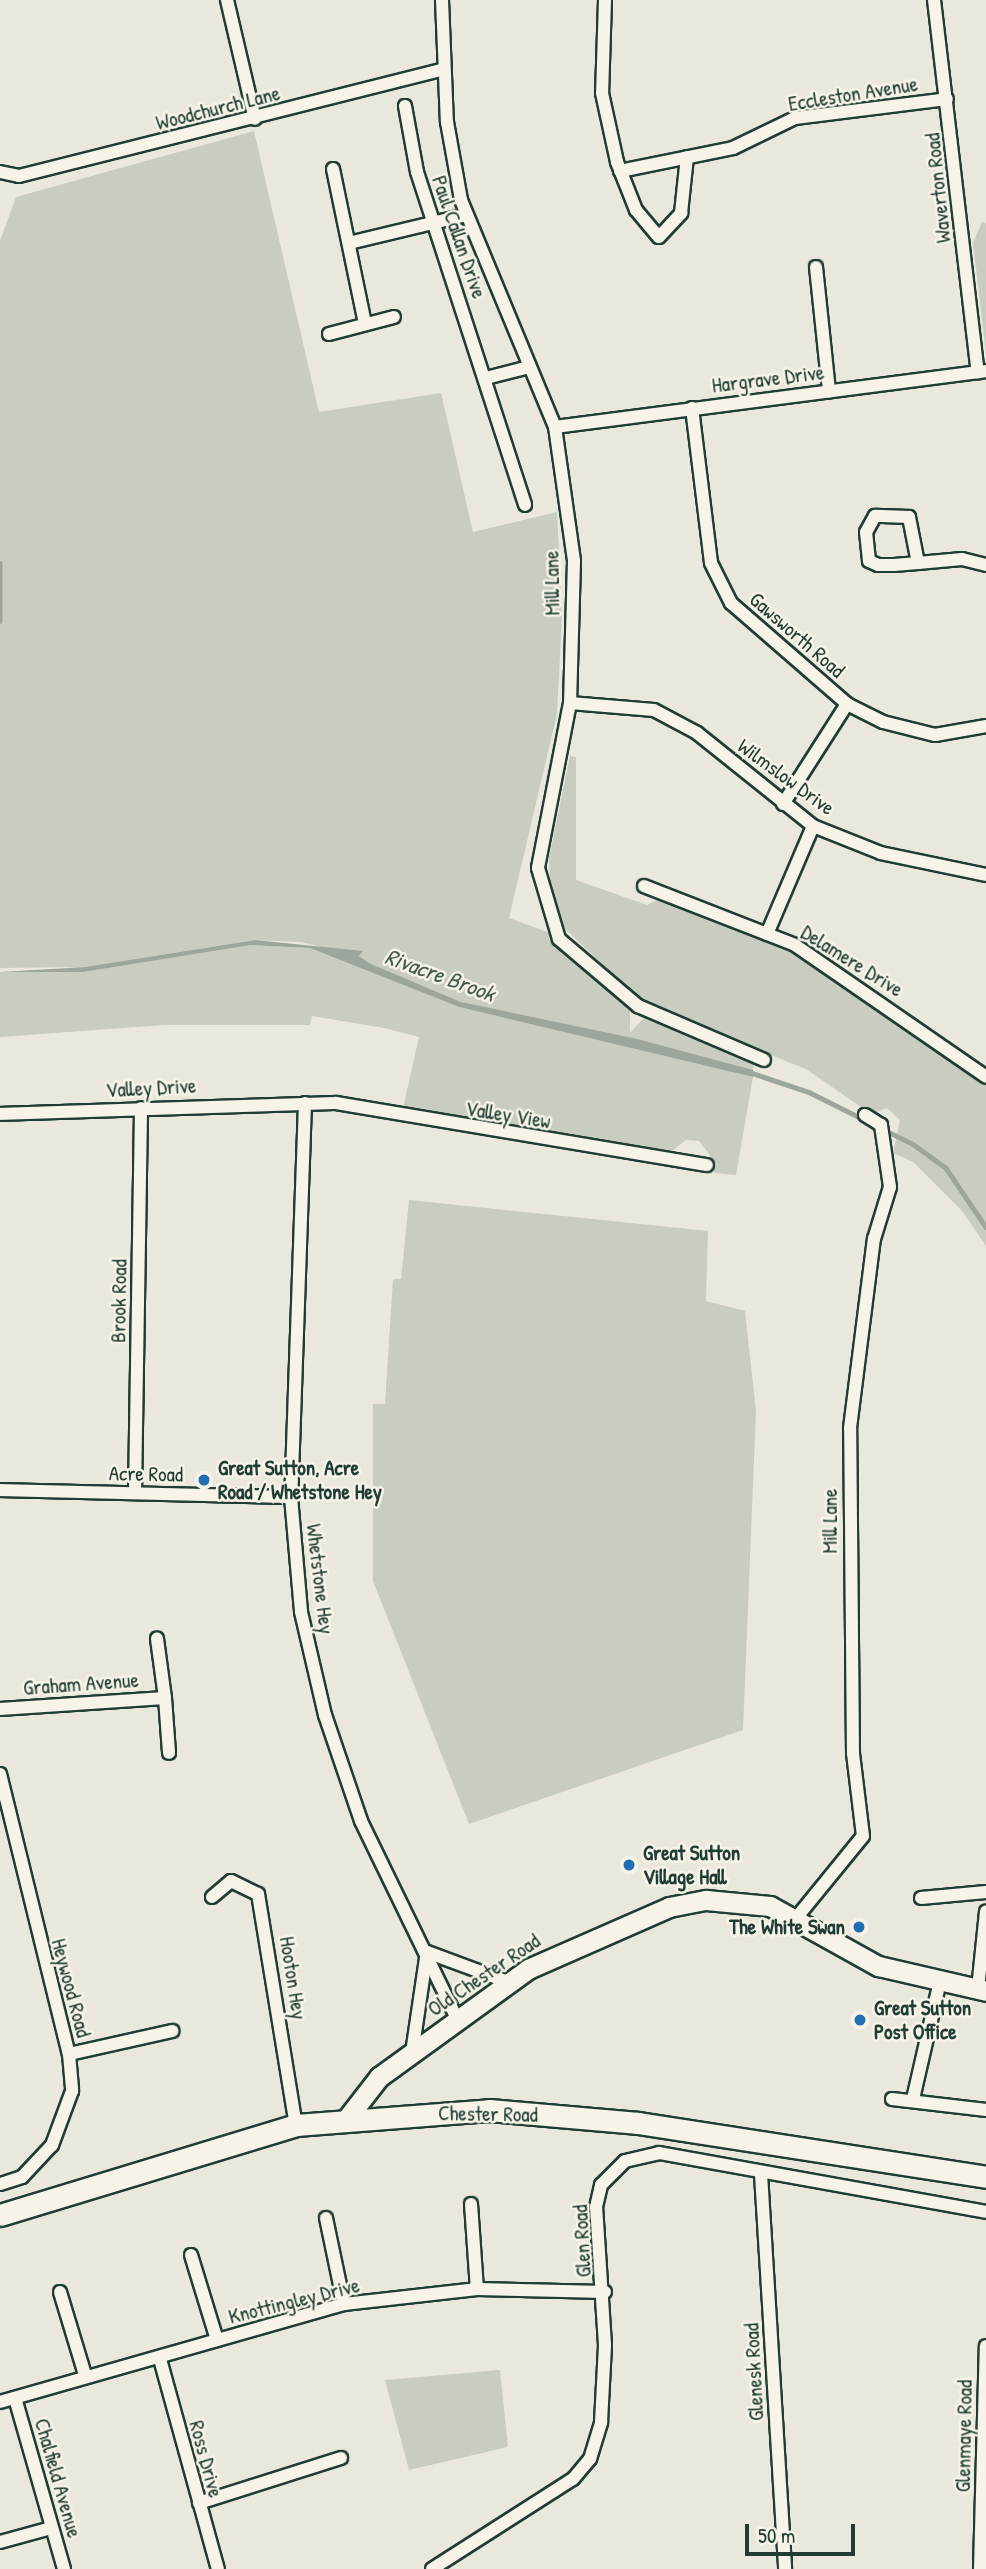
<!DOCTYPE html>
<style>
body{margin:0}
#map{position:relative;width:986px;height:2569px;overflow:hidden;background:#eae8dd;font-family:"Patrick Hand",sans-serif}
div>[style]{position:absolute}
.green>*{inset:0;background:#c8ccc1}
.water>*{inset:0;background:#9ca69c}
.stream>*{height:4.5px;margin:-2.25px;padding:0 2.25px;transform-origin:2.25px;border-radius:2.25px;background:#9ca69c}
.roads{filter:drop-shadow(2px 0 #1f3d34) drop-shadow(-2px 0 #1f3d34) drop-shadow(0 2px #1f3d34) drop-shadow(0 -2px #1f3d34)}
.minor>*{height:12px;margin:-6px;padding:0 6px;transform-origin:6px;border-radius:6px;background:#f7f3e8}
.secondary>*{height:19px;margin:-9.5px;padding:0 9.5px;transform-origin:9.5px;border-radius:9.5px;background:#f7f3e8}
.primary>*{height:21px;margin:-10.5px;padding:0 10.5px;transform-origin:10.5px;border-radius:10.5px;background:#f7f3e8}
.dots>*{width:19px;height:19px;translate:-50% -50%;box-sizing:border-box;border:4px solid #f7f3e8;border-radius:50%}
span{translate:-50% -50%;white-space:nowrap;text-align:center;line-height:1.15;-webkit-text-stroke:5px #f7f3e8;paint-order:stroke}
.street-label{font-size:21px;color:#1f3d34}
.poi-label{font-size:21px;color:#1f3d34;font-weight:700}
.left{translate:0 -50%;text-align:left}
.right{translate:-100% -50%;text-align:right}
.water-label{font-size:23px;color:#445c53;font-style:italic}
.scale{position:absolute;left:745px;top:2524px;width:110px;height:32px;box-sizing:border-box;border:4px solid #1f3d34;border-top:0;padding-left:9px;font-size:21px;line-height:24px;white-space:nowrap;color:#1f3d34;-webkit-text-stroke:5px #f7f3e8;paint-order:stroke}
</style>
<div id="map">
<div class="green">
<i style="clip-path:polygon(254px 131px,319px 412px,441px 393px,473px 532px,557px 512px,562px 616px,557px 714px,509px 918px,550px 933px,600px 977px,630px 1009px,630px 1033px,644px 1018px,755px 1060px,753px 1070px,461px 1002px,369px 963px,359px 956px,363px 951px,350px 954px,301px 942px,254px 940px,85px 967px,0 968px,0 241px,16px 197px)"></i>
<i style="clip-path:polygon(982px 222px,986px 223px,986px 353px,973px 243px)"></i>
<i style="clip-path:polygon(570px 756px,576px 757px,576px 880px,647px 905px,661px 898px,794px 952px,851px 984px,986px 1084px,986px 1246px,963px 1212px,913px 1162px,893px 1153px,900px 1120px,887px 1108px,871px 1114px,806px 1069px,646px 1005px,562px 926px,551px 909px,549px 858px)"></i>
<i style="clip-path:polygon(251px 945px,310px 948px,459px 1007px,753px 1077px,736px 1175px,714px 1173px,712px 1158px,699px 1141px,686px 1140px,672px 1151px,403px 1108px,419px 1037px,384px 1028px,312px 1016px,310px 1025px,164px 1025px,0 1037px,0 972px,83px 972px)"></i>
<i style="clip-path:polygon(409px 1200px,708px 1231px,706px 1301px,745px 1311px,756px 1411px,743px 1730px,469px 1824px,373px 1581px,373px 1404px,385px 1404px,393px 1279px,401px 1279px)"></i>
<i style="clip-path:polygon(500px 2370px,508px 2447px,409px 2470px,385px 2380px)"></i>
</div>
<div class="water">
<i style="clip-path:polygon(255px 940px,363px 951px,359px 956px,369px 963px,461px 1002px,637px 1039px,753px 1070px,753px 1077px,459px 1007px,310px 948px,251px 945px,83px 972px,0 972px,85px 967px)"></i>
</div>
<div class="stream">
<i style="left:0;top:563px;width:58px;rotate:90deg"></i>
<i style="left:749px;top:1072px;width:63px;rotate:18.4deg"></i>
<i style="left:809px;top:1092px;width:116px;rotate:26.6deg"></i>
<i style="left:913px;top:1144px;width:41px;rotate:36deg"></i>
<i style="left:946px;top:1168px;width:71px;rotate:55.9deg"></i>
</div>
<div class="roads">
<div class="minor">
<i style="left:227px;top:0;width:122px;rotate:76.8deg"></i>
<i style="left:442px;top:0;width:122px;rotate:87.7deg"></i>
<i style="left:447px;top:122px;width:79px;rotate:79.8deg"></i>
<i style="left:461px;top:200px;width:246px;rotate:67.5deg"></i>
<i style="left:555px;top:427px;width:135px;rotate:81.9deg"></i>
<i style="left:574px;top:561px;width:142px;rotate:91.6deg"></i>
<i style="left:570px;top:703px;width:168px;rotate:101deg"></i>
<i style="left:538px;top:868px;width:74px;rotate:73.5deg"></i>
<i style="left:559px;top:939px;width:104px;rotate:40.3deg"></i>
<i style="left:638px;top:1006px;width:137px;rotate:23.2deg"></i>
<i style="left:605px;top:0;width:93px;rotate:91.8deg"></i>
<i style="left:602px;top:93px;width:71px;rotate:77.7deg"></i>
<i style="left:617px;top:162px;width:52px;rotate:68.4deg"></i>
<i style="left:636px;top:210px;width:35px;rotate:50deg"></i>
<i style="left:659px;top:237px;width:33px;rotate:-47deg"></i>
<i style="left:681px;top:213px;width:56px;rotate:-83.9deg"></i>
<i style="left:934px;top:0;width:375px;rotate:83.3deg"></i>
<i style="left:405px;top:106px;width:67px;rotate:79.7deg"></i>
<i style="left:417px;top:172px;width:350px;rotate:72deg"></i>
<i style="left:333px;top:169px;width:158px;rotate:78.3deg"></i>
<i style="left:620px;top:171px;width:115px;rotate:-11.5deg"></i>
<i style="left:733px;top:148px;width:69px;rotate:-25.8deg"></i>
<i style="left:795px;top:118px;width:153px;rotate:-7.1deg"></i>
<i style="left:0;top:172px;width:19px;rotate:12deg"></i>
<i style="left:19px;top:176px;width:438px;rotate:-14.1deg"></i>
<i style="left:349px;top:243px;width:120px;rotate:-13.5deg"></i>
<i style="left:816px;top:267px;width:125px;rotate:84deg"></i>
<i style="left:329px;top:334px;width:67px;rotate:-14.7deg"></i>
<i style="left:486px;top:378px;width:44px;rotate:-14.3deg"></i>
<i style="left:692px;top:408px;width:156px;rotate:83deg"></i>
<i style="left:711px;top:563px;width:45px;rotate:63.4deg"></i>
<i style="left:731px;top:603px;width:154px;rotate:41deg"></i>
<i style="left:847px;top:704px;width:40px;rotate:26.6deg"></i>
<i style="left:883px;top:722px;width:54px;rotate:14deg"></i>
<i style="left:935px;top:735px;width:52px;rotate:-10deg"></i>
<i style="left:555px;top:427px;width:435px;rotate:-7.4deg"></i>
<i style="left:918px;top:563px;width:47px;rotate:-101.1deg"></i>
<i style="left:909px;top:517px;width:34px;rotate:-178deg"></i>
<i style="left:875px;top:516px;width:18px;rotate:119deg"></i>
<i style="left:866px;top:532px;width:29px;rotate:84deg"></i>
<i style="left:869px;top:561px;width:10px;rotate:24deg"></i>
<i style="left:878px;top:565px;width:16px"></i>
<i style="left:894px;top:565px;width:24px;rotate:-5deg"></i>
<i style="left:918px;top:563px;width:44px;rotate:-5.2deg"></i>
<i style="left:962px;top:559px;width:25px;rotate:14deg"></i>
<i style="left:570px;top:703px;width:84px;rotate:4.8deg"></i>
<i style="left:654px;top:710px;width:49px;rotate:28.1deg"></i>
<i style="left:697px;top:733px;width:149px;rotate:38.7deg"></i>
<i style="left:813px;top:826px;width:73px;rotate:21.7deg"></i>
<i style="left:881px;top:853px;width:107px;rotate:11.8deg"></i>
<i style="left:783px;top:804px;width:119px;rotate:-57.4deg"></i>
<i style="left:644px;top:886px;width:162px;rotate:21.3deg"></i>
<i style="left:795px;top:945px;width:232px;rotate:34.6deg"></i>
<i style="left:767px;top:934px;width:117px;rotate:-66.9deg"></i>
<i style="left:305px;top:1103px;width:394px;rotate:92deg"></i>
<i style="left:291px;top:1497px;width:115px;rotate:85deg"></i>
<i style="left:301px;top:1612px;width:106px;rotate:76.9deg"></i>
<i style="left:325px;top:1715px;width:112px;rotate:71.2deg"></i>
<i style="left:361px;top:1821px;width:220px;rotate:64.1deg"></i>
<i style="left:0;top:1114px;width:336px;rotate:-1.9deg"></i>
<i style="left:336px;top:1103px;width:376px;rotate:9.5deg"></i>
<i style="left:0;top:1490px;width:291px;rotate:1.4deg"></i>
<i style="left:135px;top:1493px;width:385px;rotate:-89.1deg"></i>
<i style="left:165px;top:1698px;width:55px;rotate:85.8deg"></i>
<i style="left:0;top:1709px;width:165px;rotate:-3.8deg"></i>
<i style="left:165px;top:1698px;width:60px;rotate:-97.7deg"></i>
<i style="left:0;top:1774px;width:288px;rotate:76.2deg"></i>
<i style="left:69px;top:2054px;width:37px;rotate:85deg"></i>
<i style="left:72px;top:2091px;width:58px;rotate:110.3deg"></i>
<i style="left:52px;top:2145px;width:44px;rotate:133.2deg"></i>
<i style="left:22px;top:2177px;width:23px;rotate:162deg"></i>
<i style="left:212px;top:1897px;width:25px;rotate:-40deg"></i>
<i style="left:231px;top:1881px;width:30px;rotate:26deg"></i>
<i style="left:258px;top:1894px;width:234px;rotate:80.7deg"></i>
<i style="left:921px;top:1898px;width:65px;rotate:-5.3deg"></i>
<i style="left:797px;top:1917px;width:104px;rotate:-50.8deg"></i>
<i style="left:863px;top:1836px;width:84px;rotate:-96.9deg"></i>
<i style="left:853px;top:1753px;width:325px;rotate:-90.5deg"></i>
<i style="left:850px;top:1428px;width:191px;rotate:-82.8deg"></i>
<i style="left:874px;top:1239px;width:54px;rotate:-72.9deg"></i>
<i style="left:890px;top:1187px;width:63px;rotate:-98.3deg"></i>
<i style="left:881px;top:1125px;width:19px;rotate:-148deg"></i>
<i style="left:427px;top:1952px;width:86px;rotate:20.3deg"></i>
<i style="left:978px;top:1989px;width:78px;rotate:-84.1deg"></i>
<i style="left:412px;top:2053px;width:102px;rotate:-81.6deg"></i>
<i style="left:69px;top:2054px;width:106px;rotate:-12.6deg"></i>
<i style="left:892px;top:2099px;width:95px;rotate:6.7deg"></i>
<i style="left:913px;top:2099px;width:121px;rotate:-77.1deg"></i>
<i style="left:761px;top:2174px;width:396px;rotate:86.5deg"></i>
<i style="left:471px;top:2204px;width:85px;rotate:86deg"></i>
<i style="left:326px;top:2218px;width:88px;rotate:78.2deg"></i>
<i style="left:191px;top:2255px;width:89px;rotate:73deg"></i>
<i style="left:60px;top:2292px;width:87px;rotate:73.2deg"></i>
<i style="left:160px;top:2359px;width:218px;rotate:74.6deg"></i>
<i style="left:15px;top:2398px;width:178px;rotate:74deg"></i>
<i style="left:0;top:2402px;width:358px;rotate:-15.9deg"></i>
<i style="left:344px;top:2304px;width:134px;rotate:-6.4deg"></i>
<i style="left:477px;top:2289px;width:128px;rotate:1.3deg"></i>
<i style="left:199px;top:2503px;width:149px;rotate:-17.6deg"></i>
<i style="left:0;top:2542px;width:53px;rotate:-15.4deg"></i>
<i style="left:432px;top:2569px;width:167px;rotate:-32.6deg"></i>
<i style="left:573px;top:2479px;width:26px;rotate:-50deg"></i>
<i style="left:590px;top:2459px;width:39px;rotate:-73deg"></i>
<i style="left:601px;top:2422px;width:77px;rotate:-87deg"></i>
<i style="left:605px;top:2345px;width:138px;rotate:-93.7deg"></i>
<i style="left:596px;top:2207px;width:23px;rotate:-77deg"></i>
<i style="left:601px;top:2185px;width:34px;rotate:-45deg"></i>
<i style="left:625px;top:2161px;width:35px;rotate:-13deg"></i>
<i style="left:659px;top:2153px;width:332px;rotate:10.2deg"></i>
<i style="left:980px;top:2569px;width:223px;rotate:-88.5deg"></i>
</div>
<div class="secondary">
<i style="left:348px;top:2117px;width:51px;rotate:-52.2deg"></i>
<i style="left:379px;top:2077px;width:184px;rotate:-35.9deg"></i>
<i style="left:528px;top:1969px;width:154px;rotate:-23.7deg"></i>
<i style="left:669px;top:1907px;width:38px;rotate:-11deg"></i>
<i style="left:706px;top:1900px;width:64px;rotate:5.4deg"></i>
<i style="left:770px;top:1906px;width:124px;rotate:29.1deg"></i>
<i style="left:878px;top:1966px;width:111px;rotate:13deg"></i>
</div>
<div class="primary">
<i style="left:0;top:2215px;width:309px;rotate:-16.9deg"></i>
<i style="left:296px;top:2125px;width:194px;rotate:-4.4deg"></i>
<i style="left:489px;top:2110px;width:150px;rotate:5deg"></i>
<i style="left:638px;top:2123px;width:352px;rotate:8.8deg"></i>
</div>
</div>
<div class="dots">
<i style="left:204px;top:1480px;background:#1f6fb2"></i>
<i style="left:629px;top:1865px;background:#1f6fb2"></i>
<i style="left:859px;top:1927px;background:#1f6fb2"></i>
<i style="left:860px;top:2020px;background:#1f6fb2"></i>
</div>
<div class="street-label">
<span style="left:853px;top:94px;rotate:-9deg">Eccleston Avenue</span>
<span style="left:218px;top:108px;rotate:-14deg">Woodchurch Lane</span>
<span style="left:938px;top:188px;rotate:-96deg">Waverton Road</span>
<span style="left:459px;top:237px;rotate:71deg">Paul Callan Drive</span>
<span style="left:768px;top:379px;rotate:-7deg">Hargrave Drive</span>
<span style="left:552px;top:583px;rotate:-91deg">Mill Lane</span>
<span style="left:797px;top:635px;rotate:41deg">Gawsworth Road</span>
<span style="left:786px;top:777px;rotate:36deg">Wilmslow Drive</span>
<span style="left:852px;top:961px;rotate:32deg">Delamere Drive</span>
<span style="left:151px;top:1088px;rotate:-3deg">Valley Drive</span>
<span style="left:508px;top:1115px;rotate:9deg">Valley View</span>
<span style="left:119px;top:1301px;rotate:-89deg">Brook Road</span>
<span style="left:146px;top:1474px;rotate:1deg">Acre Road</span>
<span style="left:830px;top:1521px;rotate:-90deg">Mill Lane</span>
<span style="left:320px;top:1579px;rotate:83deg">Whetstone Hey</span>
<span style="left:81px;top:1684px;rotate:-4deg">Graham Avenue</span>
<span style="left:484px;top:1975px;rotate:-34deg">Old Chester Road</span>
<span style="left:293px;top:1978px;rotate:81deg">Hooton Hey</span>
<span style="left:71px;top:1988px;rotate:75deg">Heywood Road</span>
<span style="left:488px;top:2114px;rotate:1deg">Chester Road</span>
<span style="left:582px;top:2241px;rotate:-93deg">Glen Road</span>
<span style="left:294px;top:2301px;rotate:-14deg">Knottingley Drive</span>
<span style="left:754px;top:2372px;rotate:-93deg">Glenesk Road</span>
<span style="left:964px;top:2436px;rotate:-89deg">Glenmaye Road</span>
<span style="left:206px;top:2459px;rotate:75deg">Ross Drive</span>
<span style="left:58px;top:2478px;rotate:74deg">Chalfield Avenue</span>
</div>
<div class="poi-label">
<span class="left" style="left:218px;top:1480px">Great Sutton, Acre<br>Road / Whetstone Hey</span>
<span class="left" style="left:643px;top:1865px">Great Sutton<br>Village Hall</span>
<span class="right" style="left:845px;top:1927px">The White Swan</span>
<span class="left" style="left:874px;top:2020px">Great Sutton<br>Post Office</span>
</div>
<div class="water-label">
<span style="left:440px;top:975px;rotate:20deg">Rivacre Brook</span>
</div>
<div class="scale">50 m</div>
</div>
